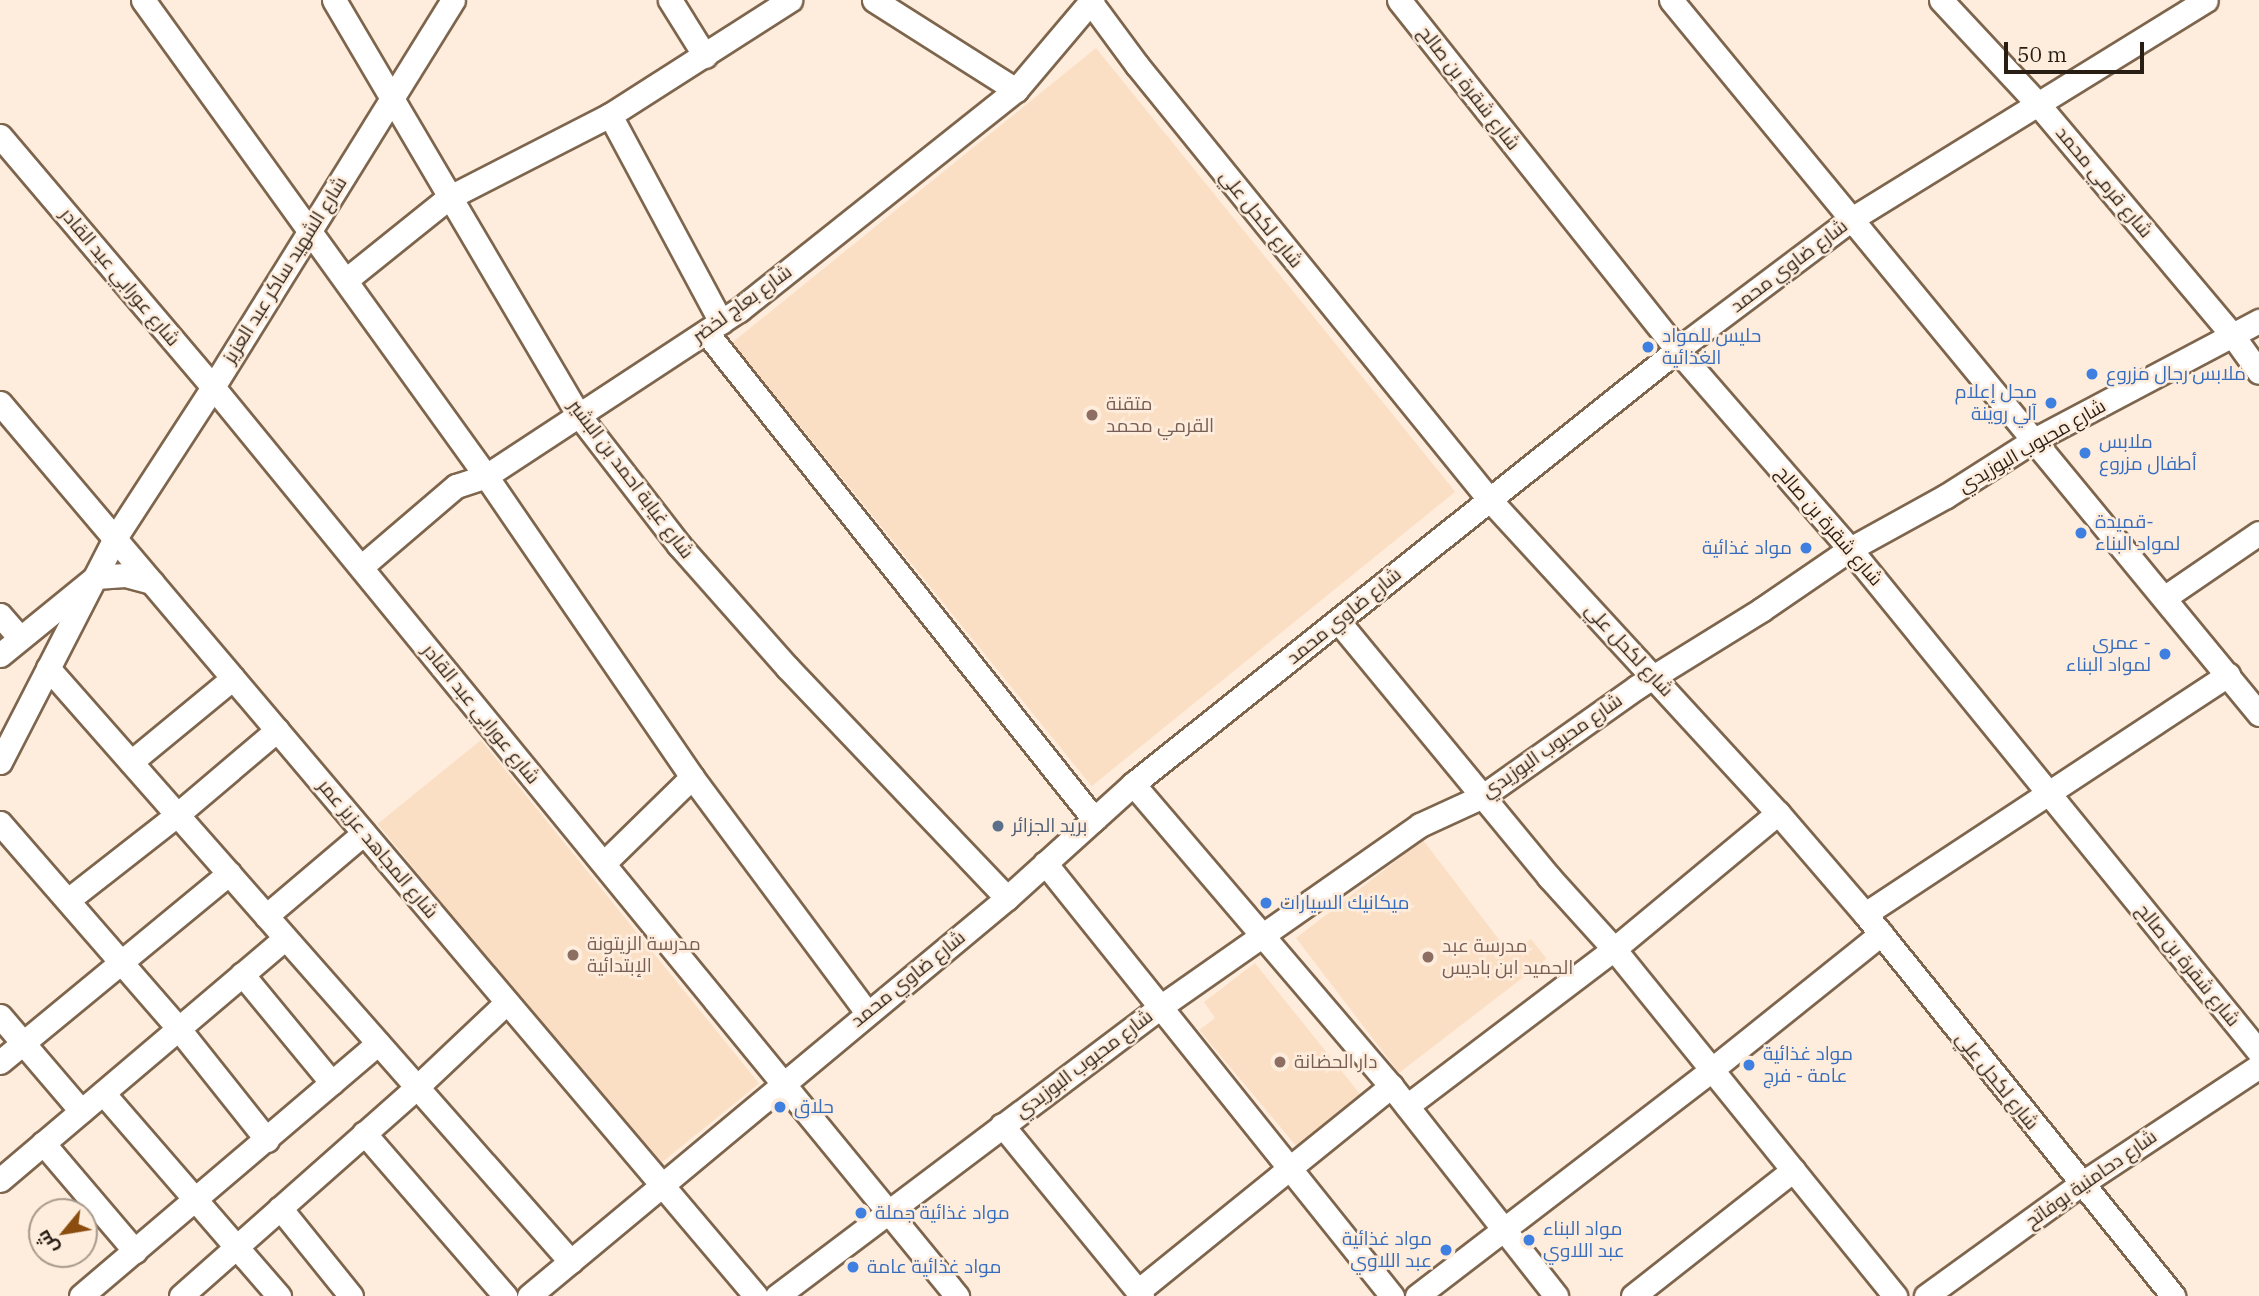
<!DOCTYPE html>
<meta charset="utf-8">
<style>
body{margin:0}
#map{position:relative;width:2259px;height:1296px;overflow:hidden;background:#feeddd;font-family:"IBM Plex Serif",Cairo,serif}
div>[style]{position:absolute}
.built>*{inset:0;background:#fbdfc5;transform-origin:0 0}
.roads{filter:drop-shadow(2px 0 #7e654d) drop-shadow(-2px 0 #7e654d) drop-shadow(0 2px #7e654d) drop-shadow(0 -2px #7e654d)}
.minor>*{height:23px;margin:-11.5px;padding:0 11.5px;transform-origin:11.5px;border-radius:11.5px;background:#fff}
.dots>*{width:19px;height:19px;translate:-50% -50%;box-sizing:border-box;border:4px solid #feeddd;border-radius:50%}
span{translate:-50% -50%;white-space:nowrap;text-align:center;line-height:1.15;-webkit-text-stroke:5px #feeddd;paint-order:stroke}
.street-label{font-size:19px;color:#281e14}
.shop-label{font-size:19px;color:#366cbe}
.left{translate:0 -50%;text-align:left}
.right{translate:-100% -50%;text-align:right}
.education-label{font-size:19px;color:#785e54}
.service-label{font-size:19px;color:#4e5e75}
.north{position:absolute;left:28px;top:1198px;width:70px;height:70px;box-sizing:border-box;background:#feeddd;border:2px solid #a89a8d;border-radius:50%;rotate:240deg;font-size:19px;font-weight:700;line-height:28px;text-align:center;color:#281e14}
.north::after{content:'';display:block;margin:auto;width:24px;height:32px;background:#8a4d0f;clip-path:polygon(50% 0,100% 100%,50% 72%,0 100%)}
.scale{position:absolute;left:2004px;top:42px;width:140px;height:32px;box-sizing:border-box;border:4px solid #281e14;border-top:0;padding-left:9px;font-size:21px;line-height:24px;white-space:nowrap;color:#281e14;-webkit-text-stroke:5px #feeddd;paint-order:stroke}
</style>
<div id="map">
<div class="built">
<i style="left:1096px;top:48px;width:571px;height:468px;rotate:51deg"></i>
<i style="left:481px;top:740px;width:442px;height:133px;rotate:51deg"></i>
<i style="clip-path:polygon(1423px 840px,1510px 954px,1531px 939px,1547px 959px,1399px 1073px,1296px 938px)"></i>
<i style="clip-path:polygon(1255px 963px,1360px 1094px,1297px 1147px,1199px 1030px,1215px 1018px,1204px 1002px)"></i>
</div>
<div class="roads">
<div class="minor">
<i style="left:143px;top:0;width:587px;rotate:54.22deg"></i>
<i style="left:486px;top:476px;width:365px;rotate:55.6deg"></i>
<i style="left:692px;top:777px;width:294px;rotate:53.4deg"></i>
<i style="left:334px;top:0;width:479px;rotate:59.5deg"></i>
<i style="left:577px;top:413px;width:167px;rotate:52.3deg"></i>
<i style="left:679px;top:545px;width:163px;rotate:48.5deg"></i>
<i style="left:787px;top:667px;width:319px;rotate:46.4deg"></i>
<i style="left:670px;top:0;width:66px;rotate:58deg"></i>
<i style="left:874px;top:0;width:168px;rotate:32.4deg"></i>
<i style="left:1089px;top:0;width:81px;rotate:53.6deg"></i>
<i style="left:1137px;top:65px;width:559px;rotate:50.96deg"></i>
<i style="left:1489px;top:499px;width:427px;rotate:47.4deg"></i>
<i style="left:1778px;top:813px;width:133px;rotate:49.3deg"></i>
<i style="left:1865px;top:914px;width:491px;rotate:51.1deg"></i>
<i style="left:1399px;top:0;width:447px;rotate:51.5deg"></i>
<i style="left:1677px;top:350px;width:264px;rotate:49deg"></i>
<i style="left:1850px;top:549px;width:648px;rotate:50.88deg"></i>
<i style="left:1671px;top:0;width:925px;rotate:50.53deg"></i>
<i style="left:1941px;top:0;width:141px;rotate:47deg"></i>
<i style="left:2037px;top:103px;width:304px;rotate:49.9deg"></i>
<i style="left:2233px;top:336px;width:44px;rotate:54.2deg"></i>
<i style="left:610px;top:115px;width:235px;rotate:61.8deg"></i>
<i style="left:0;top:136px;width:329px;rotate:49.7deg"></i>
<i style="left:213px;top:387px;width:1175px;rotate:50.7deg"></i>
<i style="left:346px;top:280px;width:131px;rotate:-38.8deg"></i>
<i style="left:448px;top:198px;width:182px;rotate:-27.1deg"></i>
<i style="left:610px;top:115px;width:214px;rotate:-32.6deg"></i>
<i style="left:706px;top:332px;width:623px;rotate:51.46deg"></i>
<i style="left:0;top:403px;width:1170px;rotate:49.75deg"></i>
<i style="left:361px;top:567px;width:125px;rotate:-40.5deg"></i>
<i style="left:456px;top:486px;width:32px;rotate:-18deg"></i>
<i style="left:486px;top:476px;width:303px;rotate:-33.3deg"></i>
<i style="left:739px;top:310px;width:354px;rotate:-38.5deg"></i>
<i style="left:1016px;top:90px;width:118px;rotate:-49.8deg"></i>
<i style="left:2164px;top:598px;width:115px;rotate:-34.4deg"></i>
<i style="left:0;top:615px;width:30px;rotate:49deg"></i>
<i style="left:1338px;top:621px;width:332px;rotate:50.5deg"></i>
<i style="left:1549px;top:877px;width:97px;rotate:47.9deg"></i>
<i style="left:1614px;top:949px;width:447px;rotate:51deg"></i>
<i style="left:0;top:655px;width:124px;rotate:-39.1deg"></i>
<i style="left:96px;top:577px;width:29px;rotate:-4deg"></i>
<i style="left:125px;top:575px;width:28px;rotate:15deg"></i>
<i style="left:48px;top:668px;width:791px;rotate:48.64deg"></i>
<i style="left:0;top:762px;width:252px;rotate:-62.8deg"></i>
<i style="left:115px;top:538px;width:180px;rotate:-57deg"></i>
<i style="left:213px;top:387px;width:455px;rotate:-58.2deg"></i>
<i style="left:131px;top:762px;width:132px;rotate:-39.5deg"></i>
<i style="left:1133px;top:784px;width:397px;rotate:49.5deg"></i>
<i style="left:1391px;top:1086px;width:267px;rotate:51.8deg"></i>
<i style="left:0;top:823px;width:271px;rotate:49deg"></i>
<i style="left:178px;top:1028px;width:143px;rotate:51.5deg"></i>
<i style="left:604px;top:863px;width:123px;rotate:-44.3deg"></i>
<i style="left:1045px;top:863px;width:555px;rotate:51.29deg"></i>
<i style="left:68px;top:900px;width:140px;rotate:-38deg"></i>
<i style="left:178px;top:814px;width:130px;rotate:-40.3deg"></i>
<i style="left:1865px;top:914px;width:435px;rotate:-33.4deg"></i>
<i style="left:266px;top:916px;width:128px;rotate:-40.3deg"></i>
<i style="left:242px;top:974px;width:141px;rotate:50.5deg"></i>
<i style="left:0;top:1016px;width:125px;rotate:49.5deg"></i>
<i style="left:0;top:1062px;width:297px;rotate:-39.5deg"></i>
<i style="left:103px;top:1093px;width:269px;rotate:49.1deg"></i>
<i style="left:1407px;top:1106px;width:260px;rotate:-37.2deg"></i>
<i style="left:1614px;top:949px;width:213px;rotate:-39.7deg"></i>
<i style="left:1002px;top:1125px;width:221px;rotate:50.7deg"></i>
<i style="left:364px;top:1133px;width:216px;rotate:49.1deg"></i>
<i style="left:43px;top:1143px;width:142px;rotate:49.6deg"></i>
<i style="left:0;top:1180px;width:374px;rotate:-40.3deg"></i>
<i style="left:280px;top:1208px;width:113px;rotate:51.1deg"></i>
<i style="left:1138px;top:1291px;width:326px;rotate:-39deg"></i>
<i style="left:81px;top:1296px;width:390px;rotate:-40.4deg"></i>
<i style="left:181px;top:1296px;width:314px;rotate:-41.5deg"></i>
<i style="left:416px;top:1088px;width:125px;rotate:-43.4deg"></i>
<i style="left:529px;top:1296px;width:622px;rotate:-39.78deg"></i>
<i style="left:1007px;top:898px;width:170px;rotate:-42.1deg"></i>
<i style="left:1133px;top:784px;width:696px;rotate:-38.58deg"></i>
<i style="left:1677px;top:350px;width:216px;rotate:-36.9deg"></i>
<i style="left:1850px;top:220px;width:418px;rotate:-31.7deg"></i>
<i style="left:777px;top:1296px;width:480px;rotate:-37deg"></i>
<i style="left:1160px;top:1007px;width:317px;rotate:-35deg"></i>
<i style="left:1420px;top:825px;width:69px;rotate:-24.7deg"></i>
<i style="left:1483px;top:796px;width:189px;rotate:-35.3deg"></i>
<i style="left:1637px;top:687px;width:146px;rotate:-31.8deg"></i>
<i style="left:1761px;top:610px;width:108px;rotate:-34.4deg"></i>
<i style="left:1850px;top:549px;width:110px;rotate:-28.9deg"></i>
<i style="left:1946px;top:496px;width:104px;rotate:-32.5deg"></i>
<i style="left:2034px;top:440px;width:255px;rotate:-27.9deg"></i>
<i style="left:1417px;top:1296px;width:371px;rotate:-37.5deg"></i>
<i style="left:1711px;top:1070px;width:218px;rotate:-38.7deg"></i>
<i style="left:1633px;top:1296px;width:204px;rotate:-38.2deg"></i>
<i style="left:1926px;top:1296px;width:191px;rotate:-35.9deg"></i>
<i style="left:2081px;top:1184px;width:214px;rotate:-33.5deg"></i>
</div>
</div>
<div class="dots">
<i style="left:1648px;top:347px;background:#3f7fe0"></i>
<i style="left:2092px;top:374px;background:#3f7fe0"></i>
<i style="left:2051px;top:403px;background:#3f7fe0"></i>
<i style="left:1092px;top:415px;background:#8d6e63"></i>
<i style="left:2085px;top:453px;background:#3f7fe0"></i>
<i style="left:2081px;top:533px;background:#3f7fe0"></i>
<i style="left:1806px;top:548px;background:#3f7fe0"></i>
<i style="left:2165px;top:654px;background:#3f7fe0"></i>
<i style="left:998px;top:826px;background:#5c6f8a"></i>
<i style="left:1266px;top:903px;background:#3f7fe0"></i>
<i style="left:573px;top:955px;background:#8d6e63"></i>
<i style="left:1428px;top:957px;background:#8d6e63"></i>
<i style="left:1280px;top:1062px;background:#8d6e63"></i>
<i style="left:1749px;top:1065px;background:#3f7fe0"></i>
<i style="left:780px;top:1107px;background:#3f7fe0"></i>
<i style="left:861px;top:1213px;background:#3f7fe0"></i>
<i style="left:1529px;top:1240px;background:#3f7fe0"></i>
<i style="left:1446px;top:1250px;background:#3f7fe0"></i>
<i style="left:853px;top:1267px;background:#3f7fe0"></i>
</div>
<div class="street-label">
<span style="left:1469px;top:88px;rotate:52deg">شارع شقرة بن صالح</span>
<span style="left:2104px;top:182px;rotate:50deg">شارع قرمي محمد</span>
<span style="left:1261px;top:219px;rotate:51deg">شارع لكحل علي</span>
<span style="left:1789px;top:266px;rotate:-37deg">شارع ضاوي محمد</span>
<span style="left:285px;top:270px;rotate:-58deg">شارع الشهيد ساكر عبد العزيز</span>
<span style="left:120px;top:277px;rotate:50deg">شارع عورابي عبد القادر</span>
<span style="left:742px;top:304px;rotate:-36deg">شارع بعاج لخضر</span>
<span style="left:2032px;top:446px;rotate:-30deg">شارع محبوب البوزيدي</span>
<span style="left:631px;top:479px;rotate:53deg">شارع غيابة احمد بن البشير</span>
<span style="left:1829px;top:526px;rotate:49deg">شارع شقرة بن صالح</span>
<span style="left:1344px;top:616px;rotate:-39deg">شارع ضاوي محمد</span>
<span style="left:1629px;top:650px;rotate:47deg">شارع لكحل علي</span>
<span style="left:481px;top:714px;rotate:51deg">شارع عورابي عبد القادر</span>
<span style="left:1552px;top:746px;rotate:-35deg">شارع محبوب البوزيدي</span>
<span style="left:378px;top:849px;rotate:50deg">شارع المجاهد عزيز عمر</span>
<span style="left:2188px;top:965px;rotate:51deg">شارع شقرة بن صالح</span>
<span style="left:908px;top:979px;rotate:-39deg">شارع ضاوي محمد</span>
<span style="left:1084px;top:1064px;rotate:-37deg">شارع محبوب البوزيدي</span>
<span style="left:1997px;top:1081px;rotate:51deg">شارع لكحل علي</span>
<span style="left:2091px;top:1179px;rotate:-35deg">شارع دحامنية بوفاتح</span>
</div>
<div class="shop-label">
<span class="left" style="left:1662px;top:347px">حليس للمواد<br>الغذائية</span>
<span class="left" style="left:2106px;top:374px">ملابس رجال مزروع</span>
<span class="right" style="left:2037px;top:403px">محل إعلام<br>آلي روينة</span>
<span class="left" style="left:2099px;top:453px">ملابس<br>أطفال مزروع</span>
<span class="left" style="left:2095px;top:533px">قميدة-<br>لمواد البناء</span>
<span class="right" style="left:1792px;top:548px">مواد غذائية</span>
<span class="right" style="left:2151px;top:654px">عمري -<br>لمواد البناء</span>
<span class="left" style="left:1280px;top:903px">ميكانيك السيارات</span>
<span class="left" style="left:1763px;top:1065px">مواد غذائية<br>عامة - فرج</span>
<span class="left" style="left:794px;top:1107px">حلاق</span>
<span class="left" style="left:875px;top:1213px">مواد غذائية جملة</span>
<span class="left" style="left:1543px;top:1240px">مواد البناء<br>عبد اللاوي</span>
<span class="right" style="left:1432px;top:1250px">مواد غذائية<br>عبد اللاوي</span>
<span class="left" style="left:867px;top:1267px">مواد غذائية عامة</span>
</div>
<div class="education-label">
<span class="left" style="left:1106px;top:415px">متقنة<br>القرمي محمد</span>
<span class="left" style="left:587px;top:955px">مدرسة الزيتونة<br>الإبتدائية</span>
<span class="left" style="left:1442px;top:957px">مدرسة عبد<br>الحميد ابن باديس</span>
<span class="left" style="left:1294px;top:1062px">دار الحضانة</span>
</div>
<div class="service-label">
<span class="left" style="left:1012px;top:826px">بريد الجزائر</span>
</div>
<div class="north">ش</div>
<div class="scale">50 m</div>
</div>
